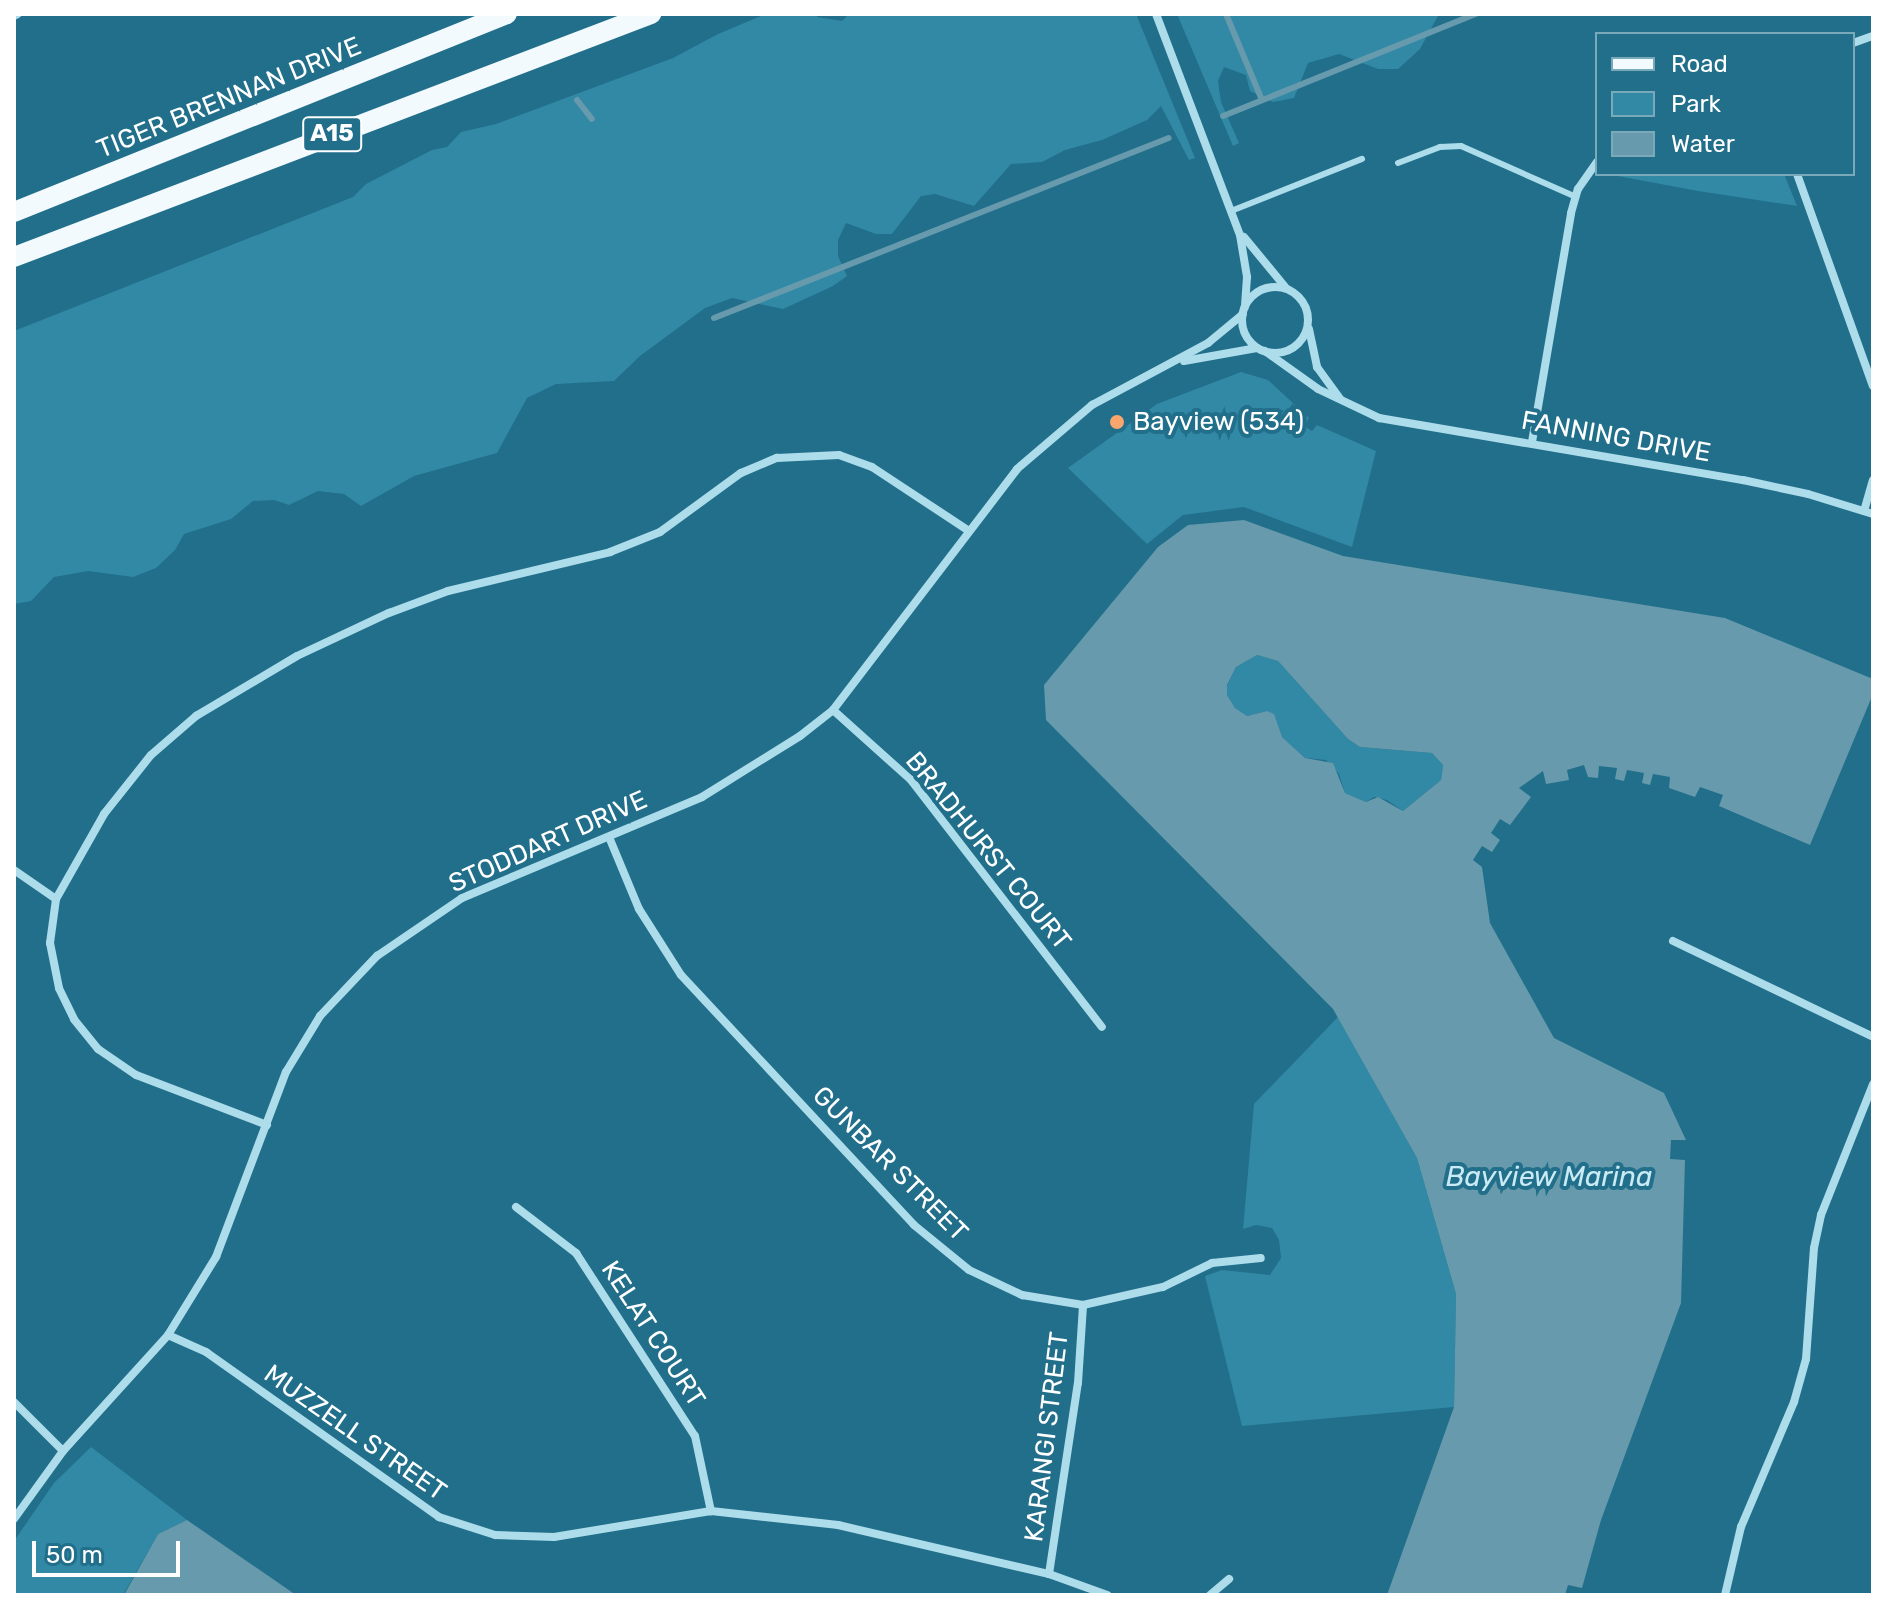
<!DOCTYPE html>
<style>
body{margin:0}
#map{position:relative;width:1887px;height:1609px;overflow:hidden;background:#216f8a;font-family:Rubik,sans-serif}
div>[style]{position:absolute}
.green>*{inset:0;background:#3289a5}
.water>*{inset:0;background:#669aac}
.stream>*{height:6px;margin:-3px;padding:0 3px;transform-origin:3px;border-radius:3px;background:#669aac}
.service>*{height:6px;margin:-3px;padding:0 3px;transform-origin:3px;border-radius:3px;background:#addceb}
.minor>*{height:8px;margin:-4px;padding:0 4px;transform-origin:4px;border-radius:4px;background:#addceb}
.minor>.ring{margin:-4px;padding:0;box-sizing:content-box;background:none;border:8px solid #addceb;border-radius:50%}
.primary>*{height:20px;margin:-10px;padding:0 10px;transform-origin:10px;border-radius:10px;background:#f2fafe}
.dots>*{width:22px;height:22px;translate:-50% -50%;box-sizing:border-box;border:4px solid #216f8a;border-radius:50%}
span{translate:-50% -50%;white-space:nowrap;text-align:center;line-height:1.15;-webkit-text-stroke:8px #216f8a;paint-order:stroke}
.shield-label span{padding:2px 6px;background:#216f8a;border:2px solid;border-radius:6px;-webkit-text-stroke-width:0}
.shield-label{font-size:24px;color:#fff;font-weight:700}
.street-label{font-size:26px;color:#fff}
.poi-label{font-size:26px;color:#fff}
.left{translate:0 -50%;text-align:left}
.water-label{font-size:28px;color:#caebf5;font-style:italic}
.frame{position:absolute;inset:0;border:16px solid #fff;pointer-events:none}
.legend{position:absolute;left:1595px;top:32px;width:260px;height:144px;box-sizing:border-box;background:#216f8a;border:2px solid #7aa9b9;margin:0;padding:10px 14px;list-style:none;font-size:24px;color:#fff}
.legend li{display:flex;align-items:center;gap:16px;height:40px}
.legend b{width:40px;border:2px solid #7aa9b9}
.scale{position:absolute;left:32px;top:1541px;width:148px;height:36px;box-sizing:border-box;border:4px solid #fff;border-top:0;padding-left:10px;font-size:24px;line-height:28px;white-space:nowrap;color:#fff;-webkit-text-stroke:6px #216f8a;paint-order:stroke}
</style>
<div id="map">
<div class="green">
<i style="clip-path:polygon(766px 14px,817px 14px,817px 17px,842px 21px,849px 14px,1136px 14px,1195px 158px,1189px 160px,1161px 106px,1147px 120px,1102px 140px,1065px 150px,1042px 162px,1011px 164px,974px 206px,935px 194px,921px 196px,892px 234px,876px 234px,846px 223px,838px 240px,838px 256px,847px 276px,833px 286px,783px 309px,732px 298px,705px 308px,640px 356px,614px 381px,556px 384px,527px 398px,497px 453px,414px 476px,361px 506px,344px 494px,318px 491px,289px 505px,274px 500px,253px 501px,231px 519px,184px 534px,175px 550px,156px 568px,133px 577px,88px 571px,54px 577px,31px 601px,14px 604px,14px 331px,353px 197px,366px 184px,432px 150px,447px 147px,461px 132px,496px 124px,673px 58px,718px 34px)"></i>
<i style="clip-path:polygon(1177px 14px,1439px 14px,1420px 49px,1398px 69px,1378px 69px,1339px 54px,1308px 63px,1294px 98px,1273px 102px,1250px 91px,1246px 75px,1224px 67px,1218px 81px,1221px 102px,1239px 143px,1233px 146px)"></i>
<i style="clip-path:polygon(1607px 174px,1784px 174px,1797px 206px,1698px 191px)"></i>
<i style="clip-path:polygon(1241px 372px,1268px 380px,1309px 418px,1304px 426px,1312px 431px,1317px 425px,1376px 451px,1352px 547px,1244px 507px,1183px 515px,1147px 544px,1068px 468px,1157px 404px)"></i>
<i style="clip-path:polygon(1257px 655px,1278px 661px,1348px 739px,1360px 747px,1432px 753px,1443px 765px,1441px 780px,1403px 811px,1387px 800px,1374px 797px,1366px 802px,1345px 793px,1339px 774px,1326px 760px,1305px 758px,1282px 737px,1267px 711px,1247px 716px,1235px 708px,1227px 695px,1227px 686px,1236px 667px)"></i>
<i style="clip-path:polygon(1338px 1017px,1417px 1158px,1456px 1294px,1454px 1407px,1242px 1426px,1205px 1276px,1222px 1270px,1270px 1275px,1281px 1258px,1279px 1240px,1272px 1228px,1256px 1225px,1243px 1229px,1254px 1104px)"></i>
<i style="clip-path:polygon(91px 1447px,187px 1520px,158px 1534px,123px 1595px,14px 1595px,14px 1541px,54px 1483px)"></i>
</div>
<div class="water">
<i style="clip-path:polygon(evenodd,1244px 520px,1343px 556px,1725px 618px,1873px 679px,1873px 694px,1810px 845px,1719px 806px,1723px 795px,1700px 787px,1695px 797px,1669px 788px,1670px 777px,1653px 774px,1650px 785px,1642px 783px,1644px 773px,1627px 770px,1624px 781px,1615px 779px,1617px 768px,1599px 766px,1598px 778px,1588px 777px,1584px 765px,1567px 770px,1569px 780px,1546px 784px,1543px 771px,1519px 788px,1531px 797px,1510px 825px,1500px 819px,1491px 833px,1500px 840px,1492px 852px,1482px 846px,1473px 860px,1482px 867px,1490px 923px,1554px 1038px,1664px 1093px,1686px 1140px,1671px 1140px,1670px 1159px,1685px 1160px,1681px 1303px,1601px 1520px,1582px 1588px,1568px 1585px,1565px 1595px,1387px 1595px,1454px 1407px,1456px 1294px,1417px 1158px,1333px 1009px,1046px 720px,1044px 685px,1158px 547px,1188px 525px,1244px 520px,1257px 655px,1278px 661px,1348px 739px,1360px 747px,1432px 753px,1443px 765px,1441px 780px,1403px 811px,1378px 797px,1366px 802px,1345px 793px,1333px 763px,1305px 758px,1282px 737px,1274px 714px,1267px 711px,1247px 716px,1235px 708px,1227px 695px,1227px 685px,1236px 667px,1257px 655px)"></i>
<i style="clip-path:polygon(187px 1520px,296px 1595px,124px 1595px,158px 1534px)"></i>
</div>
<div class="stream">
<i style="left:1226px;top:14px;width:93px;rotate:67.3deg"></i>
<i style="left:577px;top:100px;width:24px;rotate:52deg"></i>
<i style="left:1223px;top:116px;width:273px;rotate:-22deg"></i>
<i style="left:714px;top:318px;width:489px;rotate:-21.6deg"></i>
</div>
<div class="service">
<i style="left:1398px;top:163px;width:45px;rotate:-20.9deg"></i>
<i style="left:1440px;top:147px;width:21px;rotate:-3deg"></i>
<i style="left:1461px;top:146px;width:126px;rotate:23.9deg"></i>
<i style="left:1231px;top:211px;width:141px;rotate:-21.7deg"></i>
</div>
<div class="minor">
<i style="left:1156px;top:14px;width:236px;rotate:69.2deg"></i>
<i style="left:1240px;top:235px;width:43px;rotate:80.5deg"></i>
<i style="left:1247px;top:277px;width:30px;rotate:94deg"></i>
<i style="left:14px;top:16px;width:4px;rotate:-27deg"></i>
<i style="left:1853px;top:43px;width:20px;rotate:-20deg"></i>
<i style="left:1797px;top:174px;width:225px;rotate:70.3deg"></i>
<i style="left:1244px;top:237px;width:66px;rotate:50.5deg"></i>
<i class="ring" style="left:1242px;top:287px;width:58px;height:58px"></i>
<i style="left:1309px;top:329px;width:39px;rotate:78deg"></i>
<i style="left:1317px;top:367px;width:39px;rotate:54deg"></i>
<i style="left:1265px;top:351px;width:65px;rotate:35.6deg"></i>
<i style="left:1318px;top:389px;width:68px;rotate:25.4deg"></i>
<i style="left:1379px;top:418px;width:369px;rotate:9.7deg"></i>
<i style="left:1743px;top:480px;width:66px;rotate:12.2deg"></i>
<i style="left:1808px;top:494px;width:68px;rotate:17.1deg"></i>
<i style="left:1184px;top:361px;width:74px;rotate:-10.1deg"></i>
<i style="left:1532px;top:442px;width:232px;rotate:-80.3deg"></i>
<i style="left:1571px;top:213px;width:25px;rotate:-74deg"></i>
<i style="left:1578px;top:189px;width:33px;rotate:-55deg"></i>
<i style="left:1864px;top:511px;width:32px;rotate:-74deg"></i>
<i style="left:833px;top:710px;width:105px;rotate:41.9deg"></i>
<i style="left:911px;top:780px;width:312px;rotate:52.3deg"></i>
<i style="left:609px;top:837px;width:78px;rotate:67.4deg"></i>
<i style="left:639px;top:909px;width:78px;rotate:57.5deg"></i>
<i style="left:681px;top:975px;width:342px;rotate:47deg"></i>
<i style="left:914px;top:1225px;width:71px;rotate:39.3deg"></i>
<i style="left:969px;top:1270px;width:59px;rotate:25.3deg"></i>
<i style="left:1022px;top:1295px;width:62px;rotate:9.3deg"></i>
<i style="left:1083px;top:1305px;width:82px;rotate:-12.7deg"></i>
<i style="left:1163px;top:1287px;width:55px;rotate:-26.1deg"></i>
<i style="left:1212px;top:1263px;width:49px;rotate:-5.8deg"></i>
<i style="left:14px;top:870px;width:51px;rotate:34.6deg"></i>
<i style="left:1673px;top:941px;width:222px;rotate:25.6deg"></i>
<i style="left:267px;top:1125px;width:140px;rotate:-159.1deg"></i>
<i style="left:136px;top:1075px;width:46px;rotate:-145.6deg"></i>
<i style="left:98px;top:1049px;width:38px;rotate:-129deg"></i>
<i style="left:74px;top:1019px;width:34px;rotate:-116deg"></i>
<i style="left:59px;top:988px;width:46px;rotate:-101.3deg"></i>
<i style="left:50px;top:943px;width:44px;rotate:-82.2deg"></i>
<i style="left:56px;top:899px;width:98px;rotate:-60.5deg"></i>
<i style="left:104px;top:814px;width:75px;rotate:-51.5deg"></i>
<i style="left:151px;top:755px;width:60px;rotate:-40.9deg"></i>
<i style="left:196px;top:716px;width:117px;rotate:-30.7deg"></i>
<i style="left:297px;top:656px;width:102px;rotate:-25.1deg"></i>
<i style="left:389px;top:613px;width:63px;rotate:-20.4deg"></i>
<i style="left:448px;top:591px;width:167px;rotate:-13.5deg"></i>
<i style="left:610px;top:552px;width:54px;rotate:-21.8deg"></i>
<i style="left:660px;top:532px;width:100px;rotate:-36.1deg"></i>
<i style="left:741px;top:473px;width:39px;rotate:-23deg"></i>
<i style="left:777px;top:458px;width:62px;rotate:-2.8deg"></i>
<i style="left:839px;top:455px;width:35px;rotate:20deg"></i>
<i style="left:872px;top:467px;width:116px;rotate:33.4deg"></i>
<i style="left:516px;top:1207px;width:76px;rotate:37.5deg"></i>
<i style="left:576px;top:1253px;width:218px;rotate:57deg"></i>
<i style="left:695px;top:1436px;width:77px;rotate:78deg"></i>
<i style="left:168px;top:1335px;width:42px;rotate:24.1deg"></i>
<i style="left:206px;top:1352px;width:286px;rotate:35.3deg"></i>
<i style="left:439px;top:1517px;width:59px;rotate:17.8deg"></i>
<i style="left:495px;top:1535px;width:59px;rotate:1.9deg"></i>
<i style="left:554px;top:1537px;width:159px;rotate:-9.4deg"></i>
<i style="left:711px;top:1511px;width:128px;rotate:6.3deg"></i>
<i style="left:838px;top:1525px;width:217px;rotate:13.1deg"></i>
<i style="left:1049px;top:1574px;width:62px;rotate:19.9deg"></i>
<i style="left:14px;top:1402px;width:69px;rotate:45deg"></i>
<i style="left:14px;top:1519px;width:84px;rotate:-54.2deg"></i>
<i style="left:63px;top:1451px;width:156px;rotate:-47.8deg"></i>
<i style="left:168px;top:1335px;width:92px;rotate:-58.4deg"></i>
<i style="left:216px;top:1257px;width:198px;rotate:-69.3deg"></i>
<i style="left:286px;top:1072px;width:66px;rotate:-58.7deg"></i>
<i style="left:320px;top:1016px;width:83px;rotate:-46.5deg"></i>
<i style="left:377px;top:956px;width:103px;rotate:-34.3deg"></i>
<i style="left:462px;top:898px;width:260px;rotate:-22.8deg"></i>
<i style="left:702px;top:797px;width:115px;rotate:-31.9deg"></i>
<i style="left:800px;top:736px;width:42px;rotate:-38.2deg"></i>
<i style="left:833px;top:710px;width:303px;rotate:-52.6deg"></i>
<i style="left:1017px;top:469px;width:99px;rotate:-40.5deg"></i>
<i style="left:1092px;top:405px;width:132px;rotate:-28.1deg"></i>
<i style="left:1208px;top:343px;width:45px;rotate:-39.6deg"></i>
<i style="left:1049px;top:1574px;width:193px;rotate:-81.4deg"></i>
<i style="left:1078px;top:1383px;width:78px;rotate:-86.3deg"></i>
<i style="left:1210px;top:1595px;width:25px;rotate:-40deg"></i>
<i style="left:1725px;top:1595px;width:70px;rotate:-76.8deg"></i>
<i style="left:1741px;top:1527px;width:136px;rotate:-67deg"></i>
<i style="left:1794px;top:1402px;width:45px;rotate:-74.4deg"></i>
<i style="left:1806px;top:1359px;width:111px;rotate:-85.9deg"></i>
<i style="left:1814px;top:1248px;width:34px;rotate:-78deg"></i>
<i style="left:1821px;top:1215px;width:141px;rotate:-68.3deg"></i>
</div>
<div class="primary">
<i style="left:14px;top:212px;width:531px;rotate:-21.88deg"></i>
<i style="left:14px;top:257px;width:682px;rotate:-20.88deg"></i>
</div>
<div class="dots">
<i style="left:1117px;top:422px;background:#f8a66e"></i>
</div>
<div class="shield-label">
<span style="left:332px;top:134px">A15</span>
</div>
<div class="street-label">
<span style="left:229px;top:98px;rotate:-22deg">TIGER BRENNAN DRIVE</span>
<span style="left:1616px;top:437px;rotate:10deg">FANNING DRIVE</span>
<span style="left:548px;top:842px;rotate:-24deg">STODDART DRIVE</span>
<span style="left:988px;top:851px;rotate:51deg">BRADHURST COURT</span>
<span style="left:890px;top:1164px;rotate:45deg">GUNBAR STREET</span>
<span style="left:653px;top:1334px;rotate:57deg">KELAT COURT</span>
<span style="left:355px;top:1433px;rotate:35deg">MUZZELL STREET</span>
<span style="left:1047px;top:1437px;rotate:-83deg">KARANGI STREET</span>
</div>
<div class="poi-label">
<span class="left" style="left:1133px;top:422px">Bayview (534)</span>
</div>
<div class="water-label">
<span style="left:1549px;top:1177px">Bayview Marina</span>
</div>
<div class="frame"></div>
<ul class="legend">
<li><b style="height:10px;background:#f2fafe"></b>Road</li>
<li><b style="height:22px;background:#3289a5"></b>Park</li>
<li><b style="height:22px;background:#669aac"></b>Water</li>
</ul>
<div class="scale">50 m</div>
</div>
